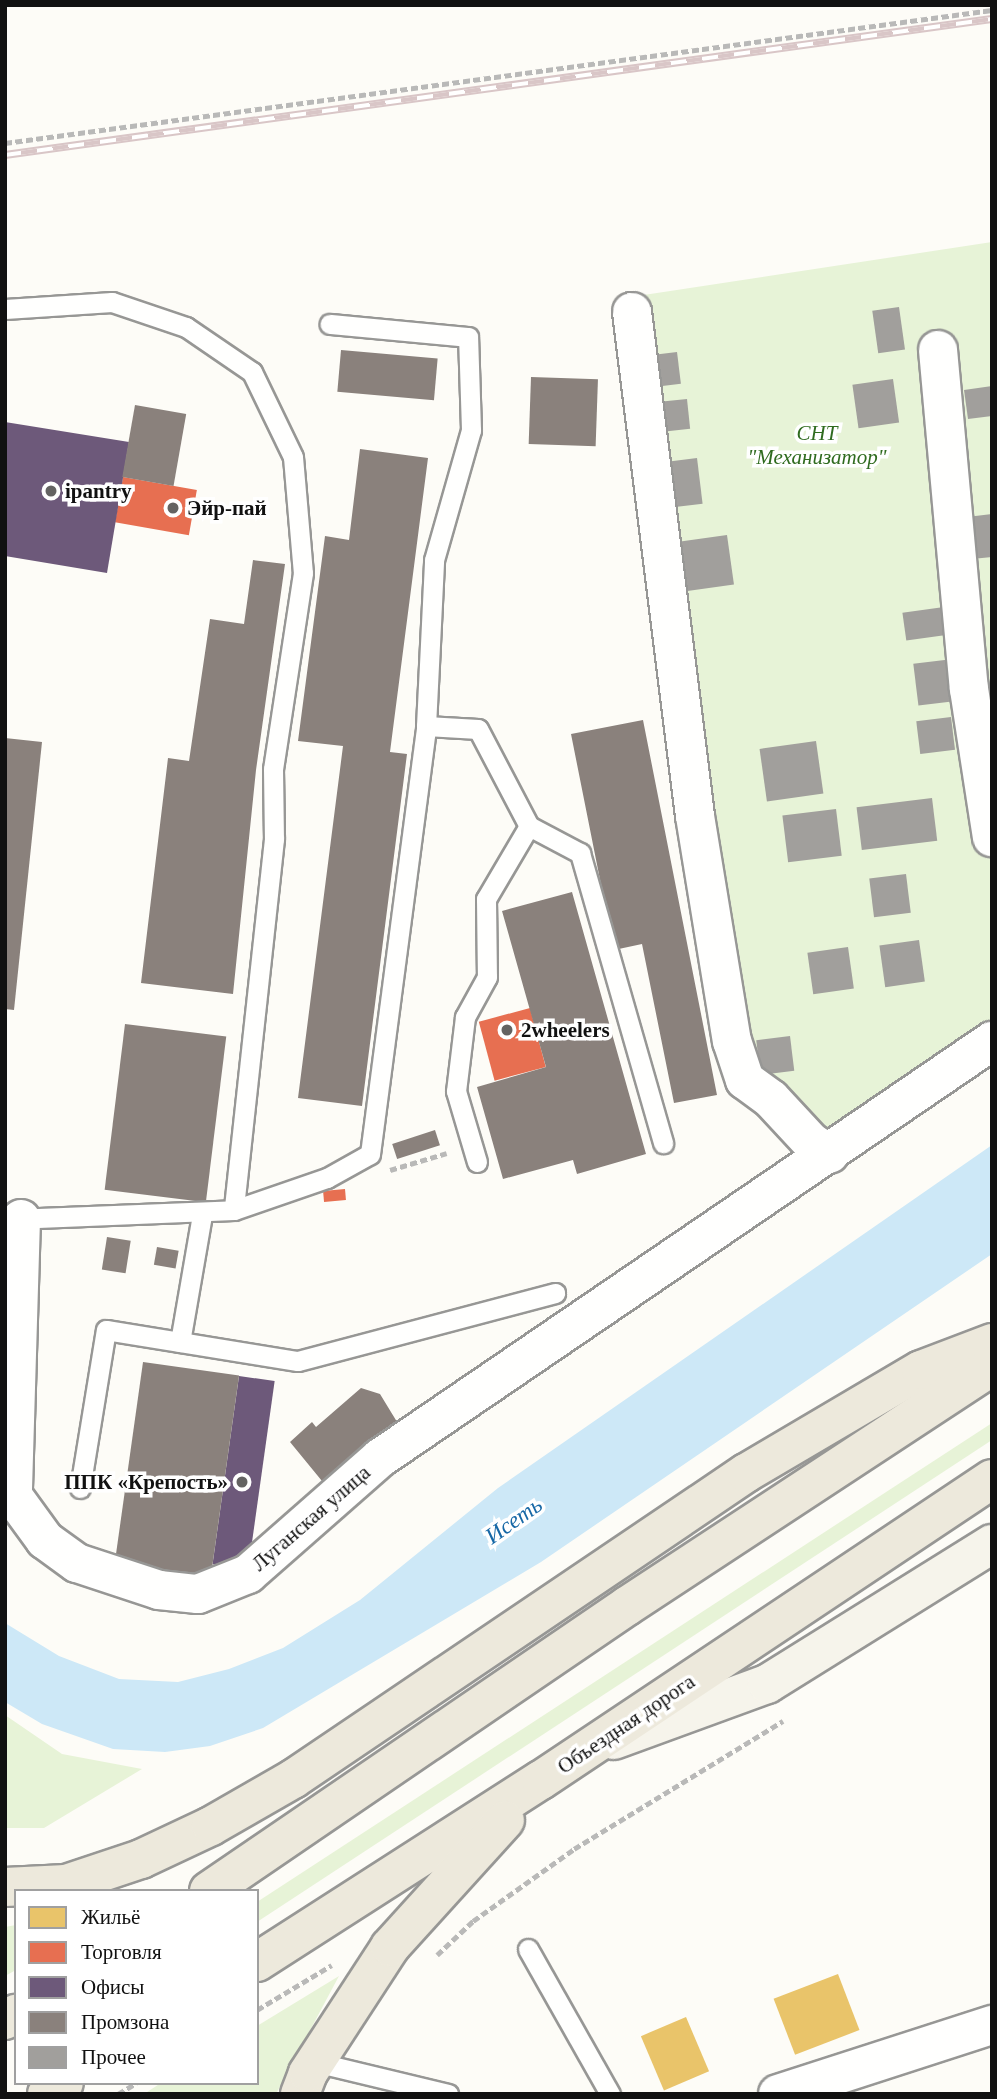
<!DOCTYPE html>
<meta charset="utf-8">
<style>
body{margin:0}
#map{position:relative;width:997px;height:2099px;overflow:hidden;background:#fdfcf7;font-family:Georgia,serif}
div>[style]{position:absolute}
.green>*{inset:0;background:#e7f3d7}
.water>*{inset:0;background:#cde8f7}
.homes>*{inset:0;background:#e9c46a;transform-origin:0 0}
.shops>*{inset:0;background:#e76f51;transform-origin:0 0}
.offices>*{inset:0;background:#6d597a;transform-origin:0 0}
.industry>*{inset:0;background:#8a817c;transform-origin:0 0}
.building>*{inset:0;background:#a19f9c;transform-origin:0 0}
.path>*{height:4.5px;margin-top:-2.25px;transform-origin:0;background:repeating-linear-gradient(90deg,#b9b9b8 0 7px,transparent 0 10.5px)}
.roads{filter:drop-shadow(2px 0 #979795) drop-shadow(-2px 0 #979795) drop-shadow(0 2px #979795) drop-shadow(0 -2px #979795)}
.service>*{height:19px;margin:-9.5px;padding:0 9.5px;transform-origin:9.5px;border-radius:9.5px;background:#fffffe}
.minor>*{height:38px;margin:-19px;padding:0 19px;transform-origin:19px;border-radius:19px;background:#fffffe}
.secondary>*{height:38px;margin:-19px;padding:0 19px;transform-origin:19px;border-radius:19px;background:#f6f4eb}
.primary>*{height:38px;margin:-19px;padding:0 19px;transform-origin:19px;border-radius:19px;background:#ede9dc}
.rail>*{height:8px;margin-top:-4px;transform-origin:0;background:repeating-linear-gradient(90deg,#fff 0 16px,#d9c6c7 0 32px);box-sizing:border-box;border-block:2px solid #d9c6c7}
.dots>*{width:19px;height:19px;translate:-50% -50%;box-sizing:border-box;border:4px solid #fff;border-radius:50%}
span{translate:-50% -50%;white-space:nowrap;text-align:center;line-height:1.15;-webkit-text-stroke:7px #fff;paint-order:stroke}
.park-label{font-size:21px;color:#2f6b1f;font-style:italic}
.poi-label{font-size:21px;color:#111;font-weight:700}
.left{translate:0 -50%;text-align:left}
.right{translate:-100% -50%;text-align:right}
.street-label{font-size:21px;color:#111}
.water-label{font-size:23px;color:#1768a6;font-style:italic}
.frame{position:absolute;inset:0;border:7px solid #111;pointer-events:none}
.legend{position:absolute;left:14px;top:1889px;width:245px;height:196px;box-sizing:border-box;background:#fff;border:2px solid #a0a0a0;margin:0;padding:9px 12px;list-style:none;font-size:21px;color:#111}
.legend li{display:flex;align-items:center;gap:14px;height:35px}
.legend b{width:35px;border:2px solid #a0a0a0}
</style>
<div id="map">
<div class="green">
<i style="clip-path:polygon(992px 242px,992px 1050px,811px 1142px,728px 1078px,624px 298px)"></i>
<i style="clip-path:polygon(992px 1423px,992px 1440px,257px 1922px,257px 1902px)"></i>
<i style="clip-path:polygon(5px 1715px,62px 1754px,142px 1769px,44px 1828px,5px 1828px)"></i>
<i style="clip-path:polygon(16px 1925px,16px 1970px,5px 1976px,5px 1927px)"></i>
<i style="clip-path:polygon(339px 1976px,276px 2094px,144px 2094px,161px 2083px,257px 2083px,257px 2026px)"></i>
</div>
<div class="water">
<i style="clip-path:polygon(992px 1145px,992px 1254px,541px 1562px,263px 1728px,210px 1746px,165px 1752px,113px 1749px,42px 1724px,5px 1702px,5px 1623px,59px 1656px,119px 1679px,178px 1682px,229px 1669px,283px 1648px,360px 1600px,498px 1488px)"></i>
</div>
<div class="homes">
<i style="left:838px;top:1974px;width:60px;height:69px;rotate:69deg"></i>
<i style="left:686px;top:2017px;width:59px;height:49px;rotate:67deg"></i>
</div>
<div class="shops">
<i style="left:123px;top:477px;width:75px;height:46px;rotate:10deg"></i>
<i style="left:530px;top:1008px;width:61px;height:53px;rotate:75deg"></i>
<i style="left:345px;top:1189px;width:11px;height:22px;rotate:85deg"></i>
</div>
<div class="offices">
<i style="clip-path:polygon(5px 422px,129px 442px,107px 573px,5px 556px)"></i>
<i style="left:239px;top:1376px;width:36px;height:190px;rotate:8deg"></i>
</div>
<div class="industry">
<i style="left:341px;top:350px;width:97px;height:42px;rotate:5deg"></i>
<i style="left:531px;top:377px;width:67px;height:67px;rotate:2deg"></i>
<i style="left:135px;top:405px;width:52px;height:73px;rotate:10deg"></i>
<i style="clip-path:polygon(360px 449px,428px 458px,390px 752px,407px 754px,362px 1106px,298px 1098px,343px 746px,298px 741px,325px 536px,349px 540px)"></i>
<i style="clip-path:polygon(253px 560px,285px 564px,256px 770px,233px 994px,141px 983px,168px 758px,189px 761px,210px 619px,244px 624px)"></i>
<i style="clip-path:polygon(643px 720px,717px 1095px,674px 1103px,642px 944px,614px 950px,571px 734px)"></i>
<i style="clip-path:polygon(5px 738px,42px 742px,14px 1010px,5px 1009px)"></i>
<i style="clip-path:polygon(572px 892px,646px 1154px,577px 1174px,573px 1160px,503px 1179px,477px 1087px,546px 1067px,502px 911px)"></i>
<i style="left:125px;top:1024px;width:102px;height:167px;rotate:7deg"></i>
<i style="left:435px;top:1130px;width:16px;height:45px;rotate:72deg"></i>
<i style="left:107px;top:1237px;width:24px;height:33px;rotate:9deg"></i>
<i style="left:157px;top:1247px;width:22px;height:18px;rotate:10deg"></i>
<i style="left:143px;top:1362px;width:97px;height:206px;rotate:8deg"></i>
<i style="clip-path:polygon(361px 1388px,380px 1394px,405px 1435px,331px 1492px,290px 1442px,312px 1422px,316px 1427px)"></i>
</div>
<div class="building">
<i style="left:899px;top:307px;width:43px;height:27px;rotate:82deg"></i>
<i style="left:677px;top:352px;width:32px;height:25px;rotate:83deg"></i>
<i style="left:893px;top:379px;width:44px;height:41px;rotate:82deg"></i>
<i style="clip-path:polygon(992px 386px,992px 416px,968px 419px,964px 390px)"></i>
<i style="left:687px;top:399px;width:30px;height:32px;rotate:84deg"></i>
<i style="left:697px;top:458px;width:46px;height:34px;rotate:83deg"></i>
<i style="clip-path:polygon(992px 514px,992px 557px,972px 559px,967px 517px)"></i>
<i style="left:727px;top:535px;width:50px;height:47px;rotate:82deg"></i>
<i style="left:944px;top:607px;width:28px;height:42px;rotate:82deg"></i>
<i style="left:953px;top:659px;width:42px;height:40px;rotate:83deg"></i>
<i style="left:951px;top:717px;width:33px;height:35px;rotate:83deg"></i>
<i style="left:816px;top:741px;width:53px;height:57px;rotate:82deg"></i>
<i style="left:932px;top:798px;width:43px;height:76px;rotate:83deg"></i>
<i style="left:836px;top:809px;width:47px;height:54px;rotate:83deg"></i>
<i style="left:906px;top:874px;width:39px;height:37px;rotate:83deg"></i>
<i style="left:919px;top:940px;width:42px;height:40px;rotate:82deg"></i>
<i style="left:848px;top:947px;width:42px;height:41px;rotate:82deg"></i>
<i style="left:790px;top:1036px;width:35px;height:34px;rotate:83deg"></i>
</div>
<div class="path">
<i style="left:5px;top:143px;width:996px;rotate:-7.67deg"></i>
<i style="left:390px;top:1170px;width:59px;rotate:-16.6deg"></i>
<i style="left:437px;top:1955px;width:50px;rotate:-43.4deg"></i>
<i style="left:473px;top:1921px;width:124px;rotate:-35.5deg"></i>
<i style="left:574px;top:1849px;width:245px;rotate:-31.5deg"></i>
<i style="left:257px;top:2010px;width:87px;rotate:-31deg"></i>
<i style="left:118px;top:2094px;width:21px;rotate:-31deg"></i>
</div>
<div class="roads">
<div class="service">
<i style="left:5px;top:309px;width:107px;rotate:-3.7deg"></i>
<i style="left:112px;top:302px;width:78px;rotate:18.7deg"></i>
<i style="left:186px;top:327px;width:80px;rotate:34.3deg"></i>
<i style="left:252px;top:372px;width:94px;rotate:64.2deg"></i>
<i style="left:293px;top:457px;width:116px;rotate:85.1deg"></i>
<i style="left:303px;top:573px;width:198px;rotate:98.7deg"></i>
<i style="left:273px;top:769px;width:70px;rotate:89.2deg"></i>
<i style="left:274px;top:839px;width:373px;rotate:96.2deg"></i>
<i style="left:426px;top:726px;width:52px;rotate:3.3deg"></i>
<i style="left:478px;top:729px;width:110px;rotate:62.3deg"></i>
<i style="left:529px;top:826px;width:85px;rotate:120.5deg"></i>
<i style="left:486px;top:899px;width:78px;rotate:89.3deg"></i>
<i style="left:487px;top:977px;width:46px;rotate:118.8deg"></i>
<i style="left:465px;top:1017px;width:75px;rotate:96.9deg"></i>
<i style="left:456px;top:1091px;width:74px;rotate:73.5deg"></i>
<i style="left:529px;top:826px;width:58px;rotate:27.9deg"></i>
<i style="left:580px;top:853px;width:302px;rotate:74deg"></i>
<i style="left:13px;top:1219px;width:221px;rotate:-2.3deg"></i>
<i style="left:234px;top:1210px;width:98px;rotate:-19deg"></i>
<i style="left:327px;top:1178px;width:49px;rotate:-29.2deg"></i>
<i style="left:370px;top:1154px;width:432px;rotate:-82.5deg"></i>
<i style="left:426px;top:726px;width:166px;rotate:-87.2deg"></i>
<i style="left:434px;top:560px;width:135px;rotate:-74.1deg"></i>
<i style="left:471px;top:430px;width:93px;rotate:-91.8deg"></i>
<i style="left:468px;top:337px;width:139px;rotate:-174.6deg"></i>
<i style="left:180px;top:1342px;width:129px;rotate:-80.2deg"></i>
<i style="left:80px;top:1488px;width:160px;rotate:-80.7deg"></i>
<i style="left:106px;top:1330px;width:194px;rotate:9.2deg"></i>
<i style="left:298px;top:1361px;width:266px;rotate:-14.8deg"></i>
<i style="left:528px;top:1949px;width:167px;rotate:60.5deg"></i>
<i style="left:315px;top:2062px;width:137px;rotate:13.5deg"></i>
</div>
<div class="minor">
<i style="left:632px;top:312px;width:508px;rotate:82.87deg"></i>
<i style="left:695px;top:816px;width:228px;rotate:80.7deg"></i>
<i style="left:732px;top:1041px;width:41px;rotate:71.6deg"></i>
<i style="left:745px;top:1080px;width:32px;rotate:36deg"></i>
<i style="left:771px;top:1099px;width:59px;rotate:47.1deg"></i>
<i style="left:811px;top:1142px;width:22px;rotate:32deg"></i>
<i style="left:938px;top:350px;width:340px;rotate:84.8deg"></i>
<i style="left:969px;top:689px;width:150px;rotate:81.2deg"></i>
<i style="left:21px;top:1219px;width:277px;rotate:91.7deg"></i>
<i style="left:13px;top:1496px;width:54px;rotate:54deg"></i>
<i style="left:45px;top:1540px;width:39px;rotate:36deg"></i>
<i style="left:77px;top:1563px;width:86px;rotate:18.2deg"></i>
<i style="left:159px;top:1590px;width:39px;rotate:6deg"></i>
<i style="left:198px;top:1594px;width:54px;rotate:-21.8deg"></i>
<i style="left:248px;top:1574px;width:176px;rotate:-41.3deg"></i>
<i style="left:380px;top:1458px;width:741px;rotate:-34.27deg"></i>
<i style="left:778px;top:2094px;width:225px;rotate:-17.9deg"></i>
</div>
<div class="secondary">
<i style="left:614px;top:1740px;width:163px;rotate:-20.1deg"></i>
<i style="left:767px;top:1684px;width:265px;rotate:-31.9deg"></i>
</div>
<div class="primary">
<i style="left:5px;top:1887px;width:61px;rotate:-2.8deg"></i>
<i style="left:66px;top:1884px;width:79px;rotate:-18.4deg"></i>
<i style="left:141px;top:1859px;width:77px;rotate:-25.2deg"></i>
<i style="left:211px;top:1826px;width:95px;rotate:-29.8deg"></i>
<i style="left:293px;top:1779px;width:547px;rotate:-34.04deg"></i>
<i style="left:746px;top:1473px;width:203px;rotate:-30.5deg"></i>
<i style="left:921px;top:1370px;width:76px;rotate:-20.8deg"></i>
<i style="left:209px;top:1891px;width:506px;rotate:-34.29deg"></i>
<i style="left:627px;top:1606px;width:437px;rotate:-33.3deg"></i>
<i style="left:257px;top:1962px;width:337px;rotate:-32.7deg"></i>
<i style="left:541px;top:1780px;width:542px;rotate:-33.72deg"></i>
<i style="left:5px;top:2020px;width:13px;rotate:-29deg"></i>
<i style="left:47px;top:2094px;width:20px;rotate:-33deg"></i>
<i style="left:300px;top:2094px;width:22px;rotate:-69deg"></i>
<i style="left:308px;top:2073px;width:150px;rotate:-56.9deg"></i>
<i style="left:390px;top:1947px;width:171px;rotate:-47.8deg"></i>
</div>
</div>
<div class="rail">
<i style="left:5px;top:155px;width:996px;rotate:-7.85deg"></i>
</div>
<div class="dots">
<i style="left:51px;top:491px;background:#646362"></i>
<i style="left:173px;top:508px;background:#646362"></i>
<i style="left:507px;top:1030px;background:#646362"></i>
<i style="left:242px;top:1482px;background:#646362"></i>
</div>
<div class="park-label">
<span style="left:817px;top:445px">СНТ<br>"Механизатор"</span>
</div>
<div class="poi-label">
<span class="left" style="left:65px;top:491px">ipantry</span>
<span class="left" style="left:187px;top:508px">Эйр-пай</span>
<span class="left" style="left:521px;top:1030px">2wheelers</span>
<span class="right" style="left:228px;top:1482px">ППК «Крепость»</span>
</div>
<div class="street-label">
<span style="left:311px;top:1518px;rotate:-41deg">Луганская улица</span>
<span style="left:626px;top:1724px;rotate:-34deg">Объездная дорога</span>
</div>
<div class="water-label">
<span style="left:514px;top:1521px;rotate:-35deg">Исеть</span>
</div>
<div class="frame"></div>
<ul class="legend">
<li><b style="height:19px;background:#e9c46a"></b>Жильё</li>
<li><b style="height:19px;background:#e76f51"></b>Торговля</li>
<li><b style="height:19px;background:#6d597a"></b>Офисы</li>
<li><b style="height:19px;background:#8a817c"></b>Промзона</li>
<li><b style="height:19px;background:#a19f9c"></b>Прочее</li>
</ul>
</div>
